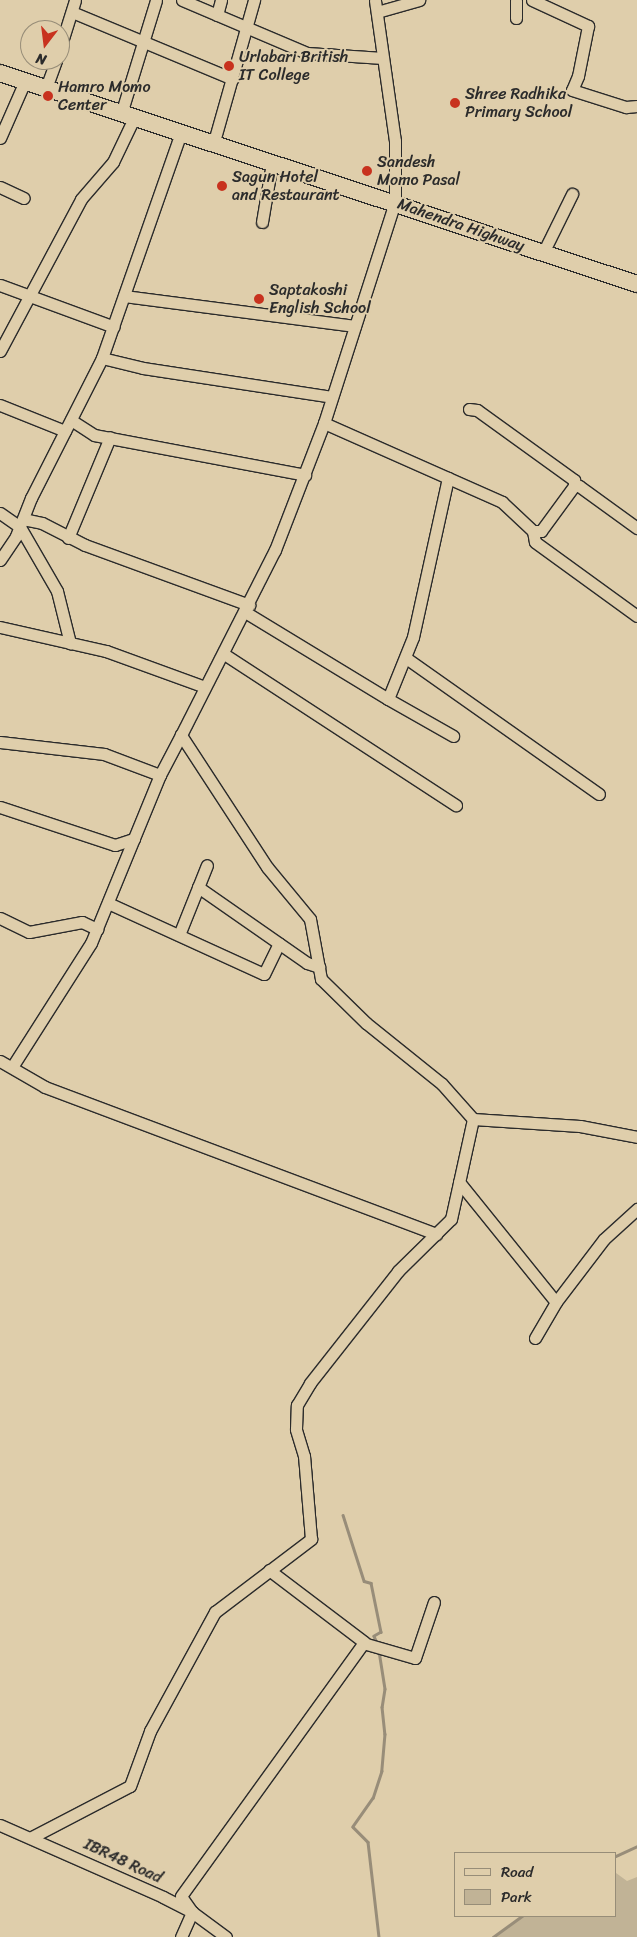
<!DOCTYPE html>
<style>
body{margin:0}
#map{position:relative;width:637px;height:1937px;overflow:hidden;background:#dfceab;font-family:Sriracha,sans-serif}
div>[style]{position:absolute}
.green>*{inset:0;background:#c1b396}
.stream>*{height:2.5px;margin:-1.25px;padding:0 1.25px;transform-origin:1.25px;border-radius:1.25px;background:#988d79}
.roads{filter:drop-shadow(1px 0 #2b2b2b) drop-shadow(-1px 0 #2b2b2b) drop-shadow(0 1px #2b2b2b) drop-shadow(0 -1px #2b2b2b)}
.minor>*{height:11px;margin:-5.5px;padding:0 5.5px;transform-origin:5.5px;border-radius:5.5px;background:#dfceab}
.highway>*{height:16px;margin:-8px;padding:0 8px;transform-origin:8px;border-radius:8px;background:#dfceab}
.dots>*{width:14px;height:14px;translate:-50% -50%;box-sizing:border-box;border:2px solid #dfceab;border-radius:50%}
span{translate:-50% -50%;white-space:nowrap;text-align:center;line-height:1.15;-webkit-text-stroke:4px #dfceab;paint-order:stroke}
.poi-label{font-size:16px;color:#2b2b2b}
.left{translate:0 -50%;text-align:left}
.street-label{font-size:16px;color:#2b2b2b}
.legend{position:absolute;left:454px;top:1852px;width:162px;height:65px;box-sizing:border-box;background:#dfceab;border:1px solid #978d78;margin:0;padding:6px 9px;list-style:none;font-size:15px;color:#2b2b2b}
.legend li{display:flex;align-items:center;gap:10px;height:25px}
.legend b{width:25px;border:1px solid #978d78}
.north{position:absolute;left:20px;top:20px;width:50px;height:50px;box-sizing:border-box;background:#dfceab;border:1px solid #978d78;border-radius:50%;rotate:195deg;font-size:14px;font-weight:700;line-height:20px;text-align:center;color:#2b2b2b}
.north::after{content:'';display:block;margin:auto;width:18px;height:22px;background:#c8321e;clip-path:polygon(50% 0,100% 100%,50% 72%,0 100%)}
</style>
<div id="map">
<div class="green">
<i style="clip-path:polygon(616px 1873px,627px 1881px,637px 1877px,637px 1937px,493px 1937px,522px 1916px,616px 1916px)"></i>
</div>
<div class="stream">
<i style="left:343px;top:1515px;width:69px;rotate:72.3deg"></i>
<i style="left:364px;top:1581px;width:7px;rotate:16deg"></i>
<i style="left:371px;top:1583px;width:50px;rotate:78.5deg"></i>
<i style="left:381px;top:1632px;width:8px;rotate:150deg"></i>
<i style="left:374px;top:1636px;width:8px;rotate:67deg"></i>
<i style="left:379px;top:1651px;width:38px;rotate:81deg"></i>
<i style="left:385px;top:1689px;width:18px;rotate:99deg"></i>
<i style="left:382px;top:1707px;width:27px;rotate:84deg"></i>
<i style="left:385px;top:1734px;width:37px;rotate:95deg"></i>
<i style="left:382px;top:1771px;width:28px;rotate:108deg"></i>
<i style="left:373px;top:1798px;width:35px;rotate:125deg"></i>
<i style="left:353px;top:1827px;width:21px;rotate:45deg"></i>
<i style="left:368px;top:1842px;width:96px;rotate:83.4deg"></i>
<i style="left:616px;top:1856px;width:23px;rotate:-25deg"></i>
<i style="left:493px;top:1937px;width:36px;rotate:-36deg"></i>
</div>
<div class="roads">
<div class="minor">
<i style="left:182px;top:0;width:136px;rotate:23deg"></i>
<i style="left:307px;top:53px;width:76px;rotate:3.8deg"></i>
<i style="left:532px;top:0;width:62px;rotate:24.9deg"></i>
<i style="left:588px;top:26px;width:51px;rotate:101.3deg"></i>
<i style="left:578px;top:76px;width:15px;rotate:113deg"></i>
<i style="left:572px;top:90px;width:57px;rotate:17.5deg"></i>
<i style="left:626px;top:107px;width:11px;rotate:-5deg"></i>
<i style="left:72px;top:12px;width:174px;rotate:22.6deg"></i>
<i style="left:377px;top:12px;width:44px;rotate:-15.9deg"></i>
<i style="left:217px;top:15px;width:16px;rotate:-75deg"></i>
<i style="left:516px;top:18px;width:18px;rotate:-90deg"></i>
<i style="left:60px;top:48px;width:50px;rotate:-72.6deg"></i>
<i style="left:46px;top:88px;width:30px;rotate:-70deg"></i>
<i style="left:121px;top:114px;width:119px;rotate:-72.9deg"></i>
<i style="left:0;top:138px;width:62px;rotate:-66.3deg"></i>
<i style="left:213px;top:145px;width:151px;rotate:-74.2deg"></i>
<i style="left:0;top:187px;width:26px;rotate:25deg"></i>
<i style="left:262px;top:222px;width:60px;rotate:-80.4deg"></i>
<i style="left:543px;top:253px;width:66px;rotate:-63.8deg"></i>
<i style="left:0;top:285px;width:121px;rotate:20.2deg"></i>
<i style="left:124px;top:296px;width:233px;rotate:7.4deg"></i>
<i style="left:0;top:351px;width:172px;rotate:-61.9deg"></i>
<i style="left:81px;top:199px;width:49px;rotate:-49.1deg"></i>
<i style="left:113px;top:162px;width:49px;rotate:-64.5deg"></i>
<i style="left:102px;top:358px;width:42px;rotate:13.7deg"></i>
<i style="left:143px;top:368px;width:191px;rotate:8.7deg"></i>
<i style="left:0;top:405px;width:70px;rotate:21.8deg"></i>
<i style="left:469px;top:409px;width:8px;rotate:7deg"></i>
<i style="left:477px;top:410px;width:120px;rotate:35.8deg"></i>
<i style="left:574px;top:480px;width:6px;rotate:90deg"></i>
<i style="left:71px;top:420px;width:27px;rotate:33deg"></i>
<i style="left:94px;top:435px;width:215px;rotate:10.7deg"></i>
<i style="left:324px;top:423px;width:195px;rotate:23.9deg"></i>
<i style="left:502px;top:502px;width:42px;rotate:43.1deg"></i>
<i style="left:533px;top:531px;width:11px;rotate:80deg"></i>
<i style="left:535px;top:542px;width:126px;rotate:36deg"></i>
<i style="left:0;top:513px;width:24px;rotate:35deg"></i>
<i style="left:20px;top:527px;width:74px;rotate:60deg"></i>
<i style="left:57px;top:591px;width:54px;rotate:76deg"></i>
<i style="left:23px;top:519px;width:19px;rotate:12deg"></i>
<i style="left:42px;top:523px;width:48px;rotate:27.1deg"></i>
<i style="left:85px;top:545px;width:175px;rotate:20.1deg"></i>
<i style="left:533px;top:531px;width:8px"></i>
<i style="left:541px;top:531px;width:56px;rotate:-53.7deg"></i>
<i style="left:574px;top:486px;width:5px"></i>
<i style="left:579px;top:486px;width:72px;rotate:35.9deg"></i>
<i style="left:68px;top:538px;width:109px;rotate:-67.4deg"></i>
<i style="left:0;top:560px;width:29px;rotate:-56deg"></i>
<i style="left:16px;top:536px;width:41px;rotate:-68.5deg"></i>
<i style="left:31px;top:498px;width:157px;rotate:-63.1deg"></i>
<i style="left:102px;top:358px;width:236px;rotate:-70.7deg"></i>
<i style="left:245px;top:612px;width:167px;rotate:31.3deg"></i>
<i style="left:388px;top:699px;width:67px;rotate:-68deg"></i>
<i style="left:413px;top:637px;width:163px;rotate:-77.6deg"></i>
<i style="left:0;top:627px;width:109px;rotate:12.8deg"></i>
<i style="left:106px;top:651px;width:105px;rotate:20deg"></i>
<i style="left:224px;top:654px;width:277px;rotate:33.1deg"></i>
<i style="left:406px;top:658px;width:236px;rotate:35.2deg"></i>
<i style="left:388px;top:699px;width:75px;rotate:29.6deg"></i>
<i style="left:0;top:742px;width:105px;rotate:6.6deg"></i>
<i style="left:104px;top:754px;width:60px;rotate:20.6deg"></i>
<i style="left:0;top:807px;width:121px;rotate:18.3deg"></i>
<i style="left:115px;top:845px;width:20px;rotate:-18deg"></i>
<i style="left:198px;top:887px;width:133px;rotate:34.9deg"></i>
<i style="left:307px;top:963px;width:13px;rotate:18deg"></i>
<i style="left:108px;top:903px;width:171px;rotate:24.5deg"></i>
<i style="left:264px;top:974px;width:34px;rotate:-64deg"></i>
<i style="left:0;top:918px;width:32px;rotate:26deg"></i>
<i style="left:29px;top:932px;width:54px;rotate:-10.7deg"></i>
<i style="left:82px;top:922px;width:17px;rotate:25deg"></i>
<i style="left:179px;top:935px;width:75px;rotate:-68.2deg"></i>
<i style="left:0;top:1061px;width:52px;rotate:30deg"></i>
<i style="left:45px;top:1087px;width:418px;rotate:20.6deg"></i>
<i style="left:12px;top:1067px;width:147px;rotate:-57.5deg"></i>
<i style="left:91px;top:943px;width:182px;rotate:-67.7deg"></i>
<i style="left:160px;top:775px;width:45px;rotate:-62.3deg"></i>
<i style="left:473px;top:1119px;width:107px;rotate:3.7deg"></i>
<i style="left:580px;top:1126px;width:58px;rotate:10.9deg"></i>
<i style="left:459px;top:1182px;width:154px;rotate:51.1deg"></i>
<i style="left:535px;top:1338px;width:42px;rotate:-59.7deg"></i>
<i style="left:556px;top:1302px;width:79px;rotate:-52.7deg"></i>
<i style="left:604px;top:1239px;width:45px;rotate:-42.3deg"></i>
<i style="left:363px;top:1643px;width:54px;rotate:16.1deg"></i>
<i style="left:415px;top:1658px;width:59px;rotate:-71.3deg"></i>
<i style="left:0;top:1825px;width:178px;rotate:23.8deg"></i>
<i style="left:163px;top:1897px;width:33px;rotate:27deg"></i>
<i style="left:192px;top:1912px;width:42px;rotate:36.3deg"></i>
<i style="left:32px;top:1837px;width:110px;rotate:-27.5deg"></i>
<i style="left:130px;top:1786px;width:59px;rotate:-70deg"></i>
<i style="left:150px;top:1731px;width:136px;rotate:-61.4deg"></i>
<i style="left:215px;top:1612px;width:121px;rotate:-37.2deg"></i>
<i style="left:311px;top:1539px;width:83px;rotate:-94.8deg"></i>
<i style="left:304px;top:1456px;width:28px;rotate:-107deg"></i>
<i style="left:296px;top:1429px;width:24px;rotate:-88deg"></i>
<i style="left:297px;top:1405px;width:26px;rotate:-59deg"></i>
<i style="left:310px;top:1383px;width:142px;rotate:-51.8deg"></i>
<i style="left:398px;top:1271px;width:74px;rotate:-44.5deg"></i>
<i style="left:451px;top:1219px;width:102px;rotate:-77.6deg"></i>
<i style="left:473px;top:1119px;width:47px;rotate:-131.5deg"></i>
<i style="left:442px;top:1084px;width:97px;rotate:-141.2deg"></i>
<i style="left:366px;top:1023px;width:63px;rotate:-135.6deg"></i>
<i style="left:321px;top:979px;width:61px;rotate:-100.4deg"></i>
<i style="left:310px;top:919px;width:67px;rotate:-129.6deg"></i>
<i style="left:267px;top:867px;width:158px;rotate:-123.1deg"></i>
<i style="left:181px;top:735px;width:208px;rotate:-63.1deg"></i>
<i style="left:275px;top:550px;width:136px;rotate:-68.9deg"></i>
<i style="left:324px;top:423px;width:232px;rotate:-72.2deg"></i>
<i style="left:395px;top:202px;width:61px;rotate:-90deg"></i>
<i style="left:395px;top:141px;width:142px;rotate:-98.1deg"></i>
<i style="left:181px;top:1937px;width:27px;rotate:-66deg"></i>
<i style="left:192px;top:1912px;width:19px;rotate:-125deg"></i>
<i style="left:181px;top:1896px;width:313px;rotate:-54.2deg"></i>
<i style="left:364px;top:1642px;width:119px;rotate:-142.8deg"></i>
</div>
<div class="highway">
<i style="left:0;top:73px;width:671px;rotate:18.33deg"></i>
</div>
</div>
<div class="dots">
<i style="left:229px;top:66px;background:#c8321e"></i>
<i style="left:48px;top:96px;background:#c8321e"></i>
<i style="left:455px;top:103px;background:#c8321e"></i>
<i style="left:367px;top:171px;background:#c8321e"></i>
<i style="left:222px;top:186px;background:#c8321e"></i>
<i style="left:259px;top:299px;background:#c8321e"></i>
</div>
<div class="poi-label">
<span class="left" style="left:239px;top:66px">Urlabari British<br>IT College</span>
<span class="left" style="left:58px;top:96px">Hamro Momo<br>Center</span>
<span class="left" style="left:465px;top:103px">Shree Radhika<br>Primary School</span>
<span class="left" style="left:377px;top:171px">Sandesh<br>Momo Pasal</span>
<span class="left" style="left:232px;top:186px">Sagun Hotel<br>and Restaurant</span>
<span class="left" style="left:269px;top:299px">Saptakoshi<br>English School</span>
</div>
<div class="street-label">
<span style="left:461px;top:225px;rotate:19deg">Mahendra Highway</span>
<span style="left:123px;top:1861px;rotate:25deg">IBR48 Road</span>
</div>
<ul class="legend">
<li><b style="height:6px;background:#dfceab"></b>Road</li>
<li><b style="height:14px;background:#c1b396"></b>Park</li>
</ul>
<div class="north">N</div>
</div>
